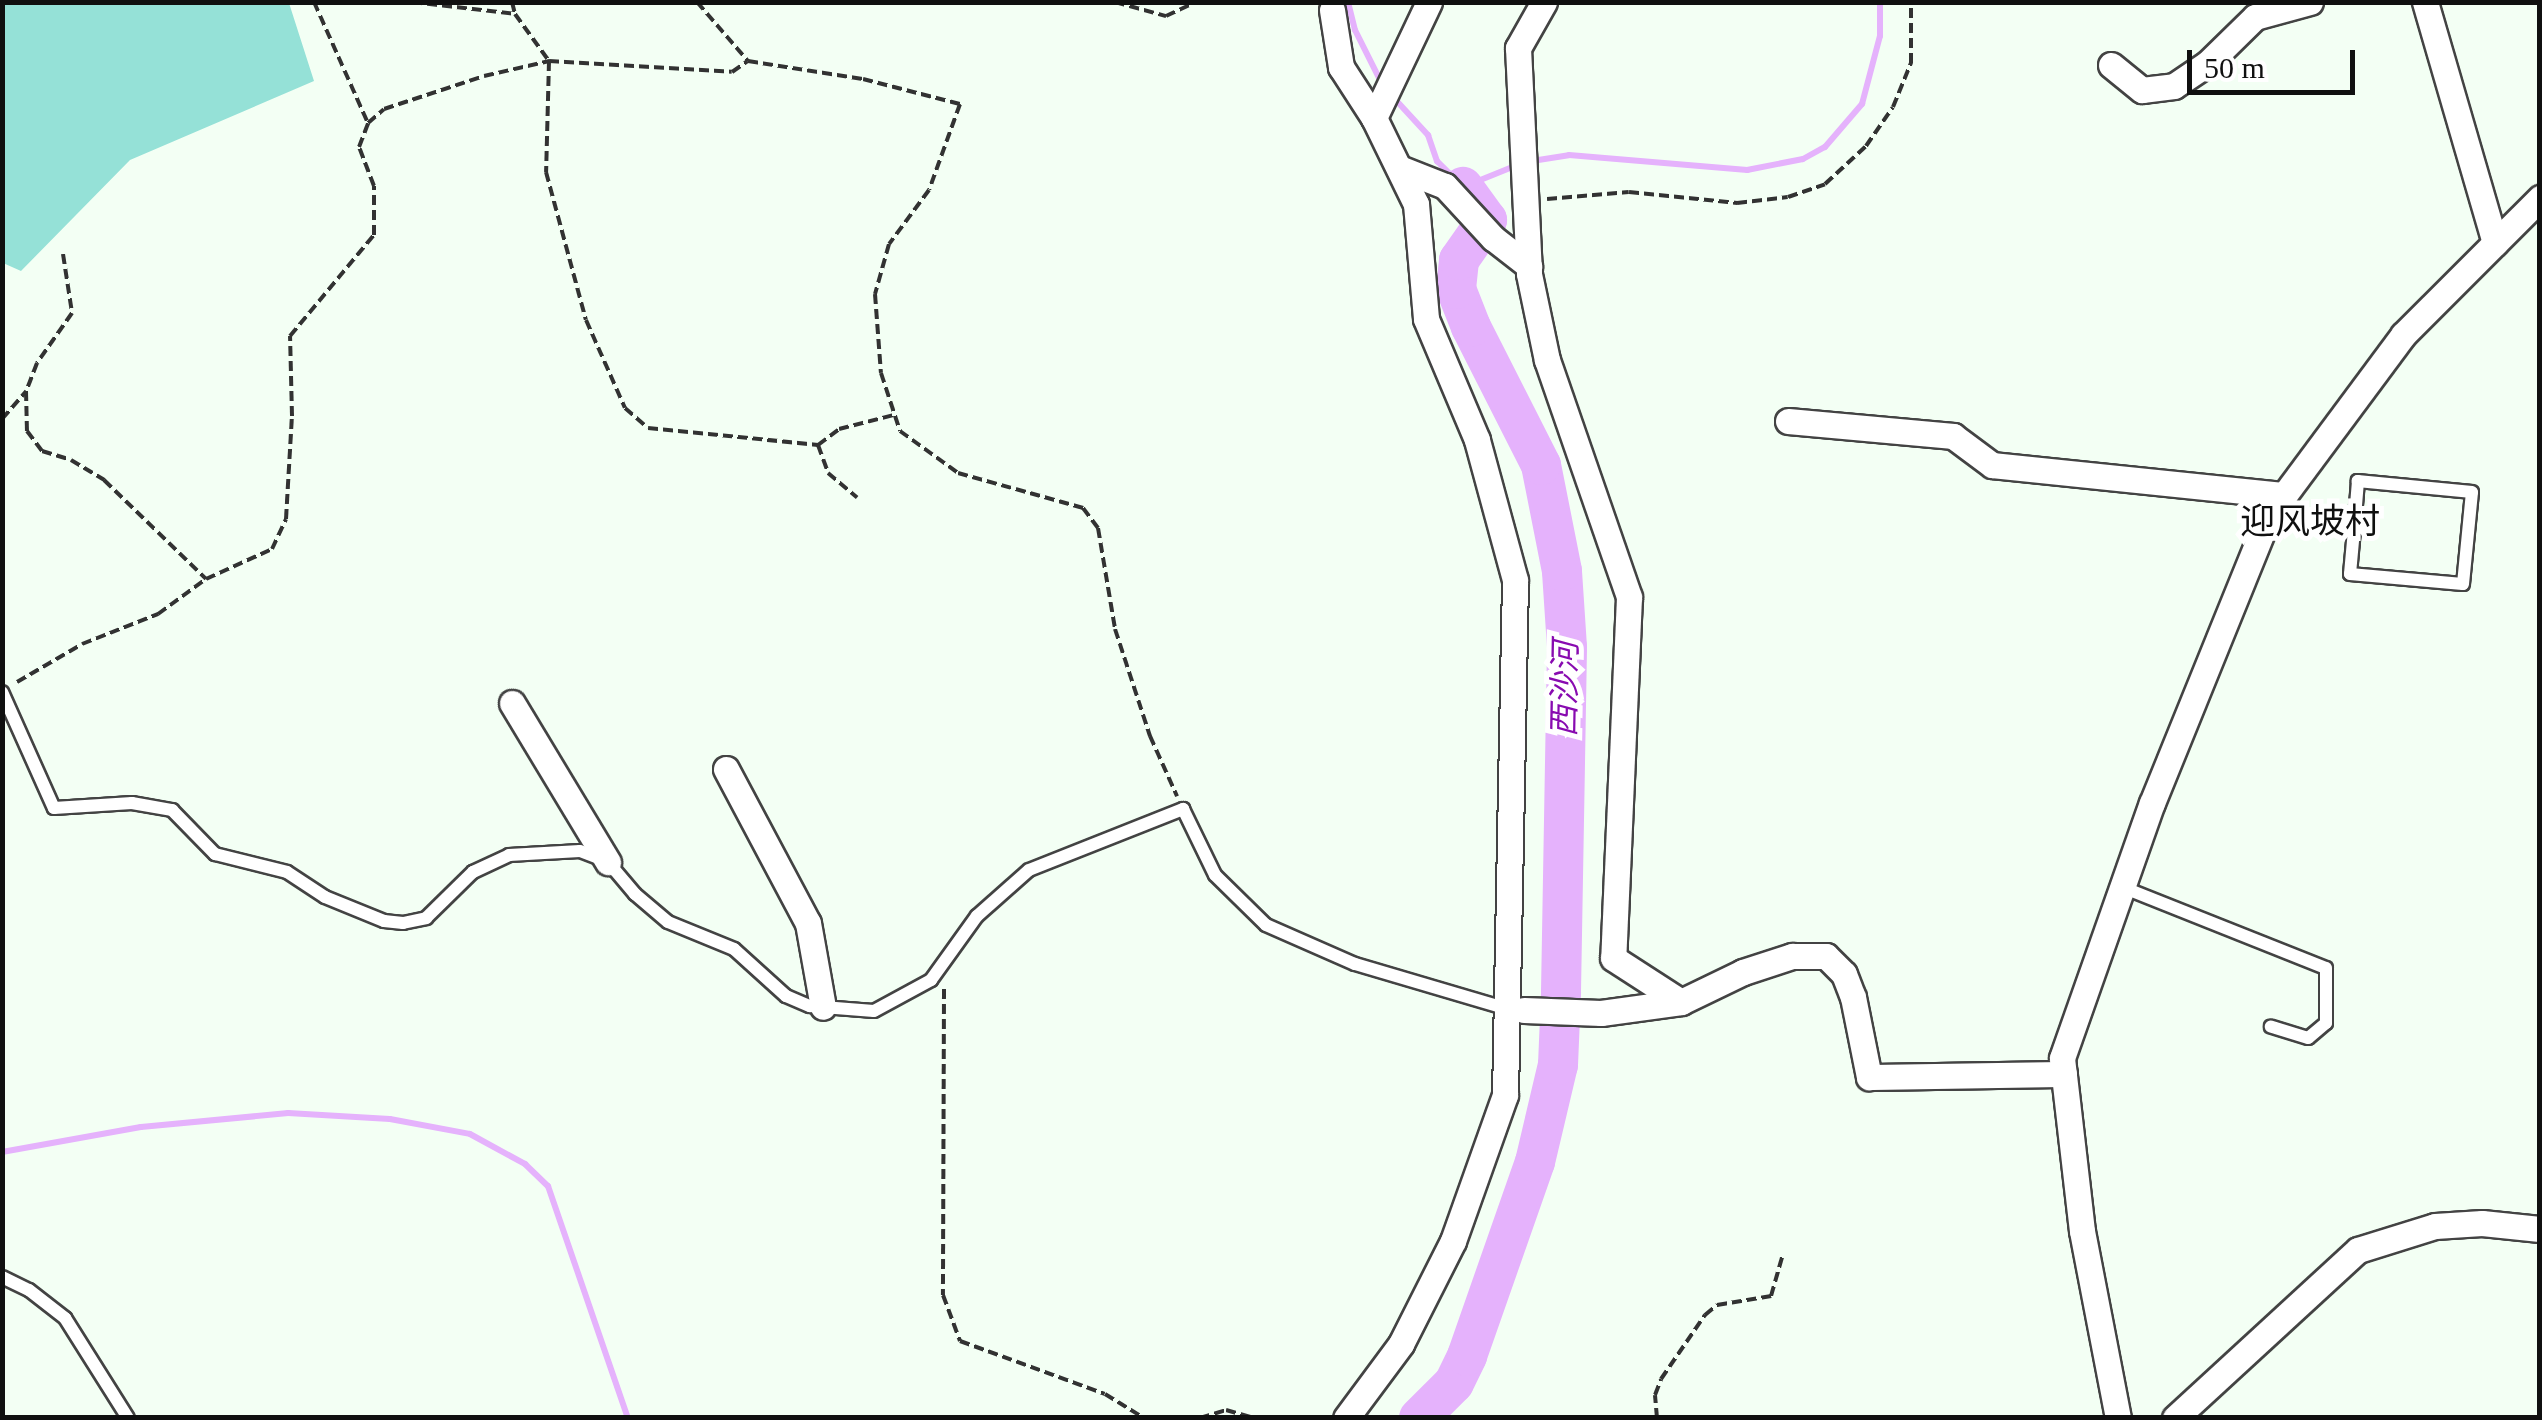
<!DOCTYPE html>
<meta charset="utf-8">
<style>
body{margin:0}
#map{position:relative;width:2542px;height:1420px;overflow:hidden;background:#f3fff4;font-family:"Times New Roman","Noto Sans SC",serif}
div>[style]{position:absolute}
.forest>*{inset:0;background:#95e1d7}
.stream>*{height:6px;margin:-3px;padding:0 3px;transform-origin:3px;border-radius:3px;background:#e5b2fc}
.river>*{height:40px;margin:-20px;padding:0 20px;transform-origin:20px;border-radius:20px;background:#e5b2fc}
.path>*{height:4px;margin-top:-2px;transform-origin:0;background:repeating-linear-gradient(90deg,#323232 0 10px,transparent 0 15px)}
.roads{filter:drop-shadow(2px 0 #434343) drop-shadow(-2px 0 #434343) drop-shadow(0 2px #434343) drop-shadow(0 -2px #434343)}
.lane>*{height:12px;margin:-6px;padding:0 6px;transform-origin:6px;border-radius:6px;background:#fff}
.street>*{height:25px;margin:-12.5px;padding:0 12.5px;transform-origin:12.5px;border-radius:12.5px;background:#fff}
span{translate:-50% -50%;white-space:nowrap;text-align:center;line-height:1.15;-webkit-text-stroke:10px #fff;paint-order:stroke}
.water-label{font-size:32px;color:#880bb0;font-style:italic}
.quarter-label{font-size:35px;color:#101010}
.frame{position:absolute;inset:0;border:5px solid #101010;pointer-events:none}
.scale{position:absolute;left:2187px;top:50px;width:168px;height:45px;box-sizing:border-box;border:5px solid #101010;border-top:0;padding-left:12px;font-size:30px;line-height:35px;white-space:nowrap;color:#101010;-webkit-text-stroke:8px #fff;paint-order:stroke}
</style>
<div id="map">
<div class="forest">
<i style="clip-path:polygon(2px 3px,289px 3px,314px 81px,130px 160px,21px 271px,3px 263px)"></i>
</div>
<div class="stream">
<i style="left:1348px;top:2px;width:29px;rotate:76deg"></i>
<i style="left:1355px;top:30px;width:60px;rotate:63.4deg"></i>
<i style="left:1393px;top:97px;width:52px;rotate:47.4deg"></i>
<i style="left:1428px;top:135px;width:28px;rotate:71deg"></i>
<i style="left:1437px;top:161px;width:37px;rotate:45deg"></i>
<i style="left:1463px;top:187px;width:56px;rotate:-22deg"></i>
<i style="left:1532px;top:161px;width:37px;rotate:-9deg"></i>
<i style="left:1569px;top:155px;width:179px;rotate:4.8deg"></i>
<i style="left:1747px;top:170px;width:57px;rotate:-11.1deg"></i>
<i style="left:1803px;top:159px;width:25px;rotate:-29deg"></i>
<i style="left:1825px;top:147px;width:57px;rotate:-49.3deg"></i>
<i style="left:1862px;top:104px;width:70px;rotate:-75.2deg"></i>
<i style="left:1880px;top:36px;width:34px;rotate:-90deg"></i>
<i style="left:2px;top:1152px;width:141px;rotate:-10.2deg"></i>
<i style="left:141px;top:1127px;width:148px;rotate:-5.4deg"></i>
<i style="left:288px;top:1113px;width:102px;rotate:3.4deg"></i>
<i style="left:390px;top:1119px;width:81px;rotate:10.6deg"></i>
<i style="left:470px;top:1134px;width:63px;rotate:28.6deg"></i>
<i style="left:525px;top:1164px;width:32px;rotate:44deg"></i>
<i style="left:548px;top:1186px;width:245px;rotate:71deg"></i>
</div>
<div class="river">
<i style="left:1419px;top:1418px;width:49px;rotate:-45deg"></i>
<i style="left:1454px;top:1383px;width:30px;rotate:-64deg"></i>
<i style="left:1467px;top:1356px;width:206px;rotate:-70.7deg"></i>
<i style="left:1535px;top:1162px;width:100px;rotate:-76.7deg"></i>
<i style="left:1558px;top:1065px;width:73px;rotate:-87.6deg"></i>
<i style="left:1561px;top:992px;width:345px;rotate:-89deg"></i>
<i style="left:1567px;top:647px;width:76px;rotate:-93.8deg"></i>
<i style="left:1562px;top:571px;width:108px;rotate:-101.2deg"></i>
<i style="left:1541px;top:465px;width:155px;rotate:-116.9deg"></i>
<i style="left:1471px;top:327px;width:41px;rotate:-111.5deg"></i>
<i style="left:1456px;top:289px;width:29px;rotate:-84deg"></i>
<i style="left:1459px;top:260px;width:49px;rotate:-55deg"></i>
<i style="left:1487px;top:220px;width:41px;rotate:-126deg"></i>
</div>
<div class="path">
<i style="left:314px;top:2px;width:130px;rotate:66deg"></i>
<i style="left:412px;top:2px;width:104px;rotate:6.6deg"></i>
<i style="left:512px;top:2px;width:12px;rotate:76deg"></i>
<i style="left:515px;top:14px;width:58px;rotate:54.1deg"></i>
<i style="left:549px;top:61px;width:111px;rotate:91.5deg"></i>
<i style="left:546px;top:172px;width:153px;rotate:74.9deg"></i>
<i style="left:586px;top:320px;width:96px;rotate:66.1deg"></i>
<i style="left:625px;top:408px;width:30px;rotate:41deg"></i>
<i style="left:648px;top:428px;width:171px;rotate:5.7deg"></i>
<i style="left:818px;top:445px;width:26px;rotate:-37deg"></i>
<i style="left:839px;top:429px;width:57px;rotate:-14.3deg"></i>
<i style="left:697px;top:2px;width:78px;rotate:49.2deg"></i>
<i style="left:748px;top:61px;width:116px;rotate:8.9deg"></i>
<i style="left:863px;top:79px;width:100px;rotate:14.5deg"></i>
<i style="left:960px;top:104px;width:91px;rotate:109.8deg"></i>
<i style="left:929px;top:190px;width:67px;rotate:126.5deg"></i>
<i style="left:889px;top:244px;width:52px;rotate:105.6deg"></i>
<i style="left:875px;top:294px;width:79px;rotate:85.7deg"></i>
<i style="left:881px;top:373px;width:61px;rotate:71.9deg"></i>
<i style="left:900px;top:431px;width:72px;rotate:35.9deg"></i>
<i style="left:958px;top:473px;width:130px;rotate:15.6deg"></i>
<i style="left:1083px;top:508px;width:25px;rotate:53deg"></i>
<i style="left:1098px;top:528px;width:102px;rotate:80.4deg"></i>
<i style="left:1115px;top:629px;width:113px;rotate:71.9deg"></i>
<i style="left:1150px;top:736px;width:66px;rotate:65.8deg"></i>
<i style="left:1115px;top:2px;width:53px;rotate:15.4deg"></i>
<i style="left:1166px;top:16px;width:33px;rotate:-25deg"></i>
<i style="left:1547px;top:199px;width:82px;rotate:-4.9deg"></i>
<i style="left:1629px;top:192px;width:109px;rotate:5.8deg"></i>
<i style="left:1737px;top:203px;width:51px;rotate:-6.7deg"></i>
<i style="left:1788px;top:197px;width:39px;rotate:-19deg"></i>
<i style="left:1825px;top:184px;width:56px;rotate:-42.8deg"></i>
<i style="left:1866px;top:146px;width:47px;rotate:-55.3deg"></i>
<i style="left:1893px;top:107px;width:48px;rotate:-67.8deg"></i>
<i style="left:1911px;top:63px;width:61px;rotate:-90deg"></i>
<i style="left:63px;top:254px;width:60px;rotate:81.3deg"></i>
<i style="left:72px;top:313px;width:61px;rotate:125deg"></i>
<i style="left:37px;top:363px;width:30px;rotate:111deg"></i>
<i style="left:26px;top:391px;width:40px;rotate:88.6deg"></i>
<i style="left:27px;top:431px;width:25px;rotate:53deg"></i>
<i style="left:42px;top:451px;width:30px;rotate:17deg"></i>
<i style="left:71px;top:460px;width:39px;rotate:31deg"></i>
<i style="left:104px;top:480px;width:142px;rotate:44.1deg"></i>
<i style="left:2px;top:419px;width:37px;rotate:-49deg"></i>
<i style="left:818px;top:445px;width:30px;rotate:70deg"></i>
<i style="left:828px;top:473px;width:38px;rotate:40deg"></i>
<i style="left:17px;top:682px;width:75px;rotate:-30.3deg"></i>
<i style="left:82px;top:644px;width:82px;rotate:-21.5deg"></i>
<i style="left:158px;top:614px;width:59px;rotate:-36.1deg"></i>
<i style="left:206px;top:579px;width:72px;rotate:-24.4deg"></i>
<i style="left:272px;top:549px;width:33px;rotate:-65deg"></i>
<i style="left:286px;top:519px;width:103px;rotate:-86.7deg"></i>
<i style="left:292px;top:416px;width:80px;rotate:-91.4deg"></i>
<i style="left:290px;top:336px;width:131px;rotate:-50.3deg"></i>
<i style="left:374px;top:235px;width:49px;rotate:-90deg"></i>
<i style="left:374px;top:186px;width:42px;rotate:-111deg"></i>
<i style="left:359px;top:147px;width:26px;rotate:-69deg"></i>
<i style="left:368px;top:123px;width:21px;rotate:-41deg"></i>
<i style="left:384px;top:109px;width:105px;rotate:-18.3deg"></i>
<i style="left:484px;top:76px;width:67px;rotate:-13deg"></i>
<i style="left:549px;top:61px;width:183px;rotate:3.4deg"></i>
<i style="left:732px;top:72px;width:19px;rotate:-35deg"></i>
<i style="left:944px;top:989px;width:306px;rotate:90.2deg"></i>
<i style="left:943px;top:1295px;width:49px;rotate:69.7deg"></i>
<i style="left:960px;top:1341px;width:154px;rotate:20.1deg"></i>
<i style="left:1105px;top:1394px;width:46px;rotate:31.6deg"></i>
<i style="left:1200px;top:1418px;width:27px;rotate:-17deg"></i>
<i style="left:1226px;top:1410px;width:29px;rotate:16deg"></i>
<i style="left:1657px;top:1418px;width:23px;rotate:-95deg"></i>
<i style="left:1655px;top:1395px;width:17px;rotate:-69deg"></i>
<i style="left:1661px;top:1379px;width:78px;rotate:-55.5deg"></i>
<i style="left:1705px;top:1315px;width:16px;rotate:-40deg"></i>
<i style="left:1717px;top:1305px;width:55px;rotate:-9.5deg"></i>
<i style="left:1771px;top:1296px;width:44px;rotate:-74.1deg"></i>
</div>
<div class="roads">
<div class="lane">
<i style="left:2268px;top:517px;width:87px;rotate:8.6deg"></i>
<i style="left:2354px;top:530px;width:44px;rotate:95.2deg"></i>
<i style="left:2350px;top:574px;width:113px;rotate:5.1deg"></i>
<i style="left:2463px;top:584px;width:92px;rotate:-84.4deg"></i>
<i style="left:2472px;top:492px;width:115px;rotate:-174.5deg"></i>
<i style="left:2358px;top:481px;width:49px;rotate:94.7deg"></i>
<i style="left:2px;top:692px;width:127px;rotate:65.9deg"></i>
<i style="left:54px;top:808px;width:78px;rotate:-3.7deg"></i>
<i style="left:132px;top:803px;width:41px;rotate:9.9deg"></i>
<i style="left:172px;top:810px;width:62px;rotate:45.7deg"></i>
<i style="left:215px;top:854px;width:74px;rotate:14deg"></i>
<i style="left:287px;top:872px;width:45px;rotate:33.3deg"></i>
<i style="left:325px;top:897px;width:64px;rotate:22.1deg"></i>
<i style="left:384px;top:921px;width:19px;rotate:6deg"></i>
<i style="left:403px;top:923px;width:24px;rotate:-12deg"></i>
<i style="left:426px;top:918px;width:66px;rotate:-44.4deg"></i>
<i style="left:473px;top:872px;width:40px;rotate:-25deg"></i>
<i style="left:509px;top:855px;width:71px;rotate:-3.2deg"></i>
<i style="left:580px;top:851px;width:30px;rotate:21deg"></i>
<i style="left:608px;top:862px;width:42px;rotate:49.8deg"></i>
<i style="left:635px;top:894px;width:43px;rotate:40.3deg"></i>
<i style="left:668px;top:922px;width:71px;rotate:22.2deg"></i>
<i style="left:734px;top:949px;width:70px;rotate:42.1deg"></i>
<i style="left:786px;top:996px;width:26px;rotate:23deg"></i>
<i style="left:810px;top:1006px;width:64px;rotate:4.5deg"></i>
<i style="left:874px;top:1011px;width:65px;rotate:-28.5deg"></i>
<i style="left:931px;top:980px;width:79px;rotate:-54.3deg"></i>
<i style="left:977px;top:916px;width:69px;rotate:-41.5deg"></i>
<i style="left:1029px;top:870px;width:166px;rotate:-21.6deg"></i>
<i style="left:1183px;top:809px;width:73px;rotate:64.1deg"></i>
<i style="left:1215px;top:875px;width:71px;rotate:44.4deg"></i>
<i style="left:1266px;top:925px;width:97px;rotate:23.7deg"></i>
<i style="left:1355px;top:964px;width:163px;rotate:16.4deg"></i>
<i style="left:2122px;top:887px;width:219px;rotate:21.7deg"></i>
<i style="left:2326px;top:968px;width:55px;rotate:90deg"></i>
<i style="left:2326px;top:1023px;width:23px;rotate:140deg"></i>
<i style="left:2308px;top:1038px;width:39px;rotate:-163deg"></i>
<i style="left:2px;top:1277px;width:30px;rotate:26deg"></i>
<i style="left:29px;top:1290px;width:46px;rotate:37.9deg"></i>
<i style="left:65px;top:1318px;width:118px;rotate:57.8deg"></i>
</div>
<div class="street">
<i style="left:1544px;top:2px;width:53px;rotate:119.5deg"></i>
<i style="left:1518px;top:48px;width:226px;rotate:87.2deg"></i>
<i style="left:1529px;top:274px;width:88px;rotate:78.2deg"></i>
<i style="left:1547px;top:360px;width:251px;rotate:70.9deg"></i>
<i style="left:1629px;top:597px;width:361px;rotate:92.5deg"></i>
<i style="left:1613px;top:958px;width:81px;rotate:32.9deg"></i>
<i style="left:2425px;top:2px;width:251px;rotate:73.8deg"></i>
<i style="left:1332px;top:10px;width:58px;rotate:81deg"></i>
<i style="left:1341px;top:67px;width:61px;rotate:57.1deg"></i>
<i style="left:1374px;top:118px;width:96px;rotate:64deg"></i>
<i style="left:1416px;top:204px;width:115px;rotate:85deg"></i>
<i style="left:1426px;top:319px;width:131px;rotate:67.1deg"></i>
<i style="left:1477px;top:440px;width:145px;rotate:74.8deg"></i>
<i style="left:1515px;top:580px;width:515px;rotate:91.11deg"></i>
<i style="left:1505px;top:1095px;width:155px;rotate:109.6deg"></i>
<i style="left:1453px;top:1241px;width:115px;rotate:116.8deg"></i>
<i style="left:1401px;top:1344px;width:92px;rotate:126.6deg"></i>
<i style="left:2111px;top:65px;width:40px;rotate:39deg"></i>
<i style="left:2142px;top:90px;width:32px;rotate:-7deg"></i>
<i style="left:2174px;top:86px;width:40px;rotate:-34deg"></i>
<i style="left:2207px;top:64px;width:67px;rotate:-44.4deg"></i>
<i style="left:2255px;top:17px;width:57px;rotate:-15.3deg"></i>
<i style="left:1374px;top:118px;width:128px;rotate:-64.6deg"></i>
<i style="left:1399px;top:168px;width:49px;rotate:21.4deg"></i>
<i style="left:1445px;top:186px;width:71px;rotate:47.3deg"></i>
<i style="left:1493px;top:238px;width:46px;rotate:37.9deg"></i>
<i style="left:1788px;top:421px;width:166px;rotate:5.2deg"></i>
<i style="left:1953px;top:436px;width:49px;rotate:36.6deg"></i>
<i style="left:1992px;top:465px;width:294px;rotate:5.9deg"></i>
<i style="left:512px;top:703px;width:186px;rotate:58.9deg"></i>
<i style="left:726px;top:769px;width:174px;rotate:62deg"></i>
<i style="left:808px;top:923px;width:85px;rotate:79.9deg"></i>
<i style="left:1524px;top:1010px;width:77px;rotate:2.2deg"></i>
<i style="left:1601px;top:1013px;width:81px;rotate:-7.8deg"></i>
<i style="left:1681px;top:1002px;width:69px;rotate:-25.8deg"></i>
<i style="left:1743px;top:972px;width:52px;rotate:-18.1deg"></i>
<i style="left:1792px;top:956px;width:34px"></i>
<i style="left:1826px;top:956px;width:25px;rotate:45deg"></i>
<i style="left:1844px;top:974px;width:25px;rotate:69deg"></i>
<i style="left:1853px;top:997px;width:82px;rotate:78.7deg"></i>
<i style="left:1869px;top:1077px;width:195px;rotate:-0.9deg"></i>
<i style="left:2118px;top:1418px;width:190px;rotate:-100.9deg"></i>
<i style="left:2082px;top:1231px;width:174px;rotate:-96.6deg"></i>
<i style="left:2062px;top:1058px;width:270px;rotate:-70.6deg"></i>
<i style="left:2152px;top:803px;width:309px;rotate:-67.9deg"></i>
<i style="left:2268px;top:517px;width:227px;rotate:-53.4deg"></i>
<i style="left:2403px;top:335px;width:194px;rotate:-45deg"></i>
<i style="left:2175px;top:1418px;width:248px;rotate:-42.6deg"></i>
<i style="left:2358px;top:1250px;width:81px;rotate:-17.3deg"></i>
<i style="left:2435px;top:1226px;width:47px;rotate:-3.7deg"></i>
<i style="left:2482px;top:1223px;width:58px;rotate:5.9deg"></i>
</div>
</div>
<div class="water-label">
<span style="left:1565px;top:689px;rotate:-89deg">西沙河</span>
</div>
<div class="quarter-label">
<span style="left:2310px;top:522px">迎风坡村</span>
</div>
<div class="frame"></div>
<div class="scale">50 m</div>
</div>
